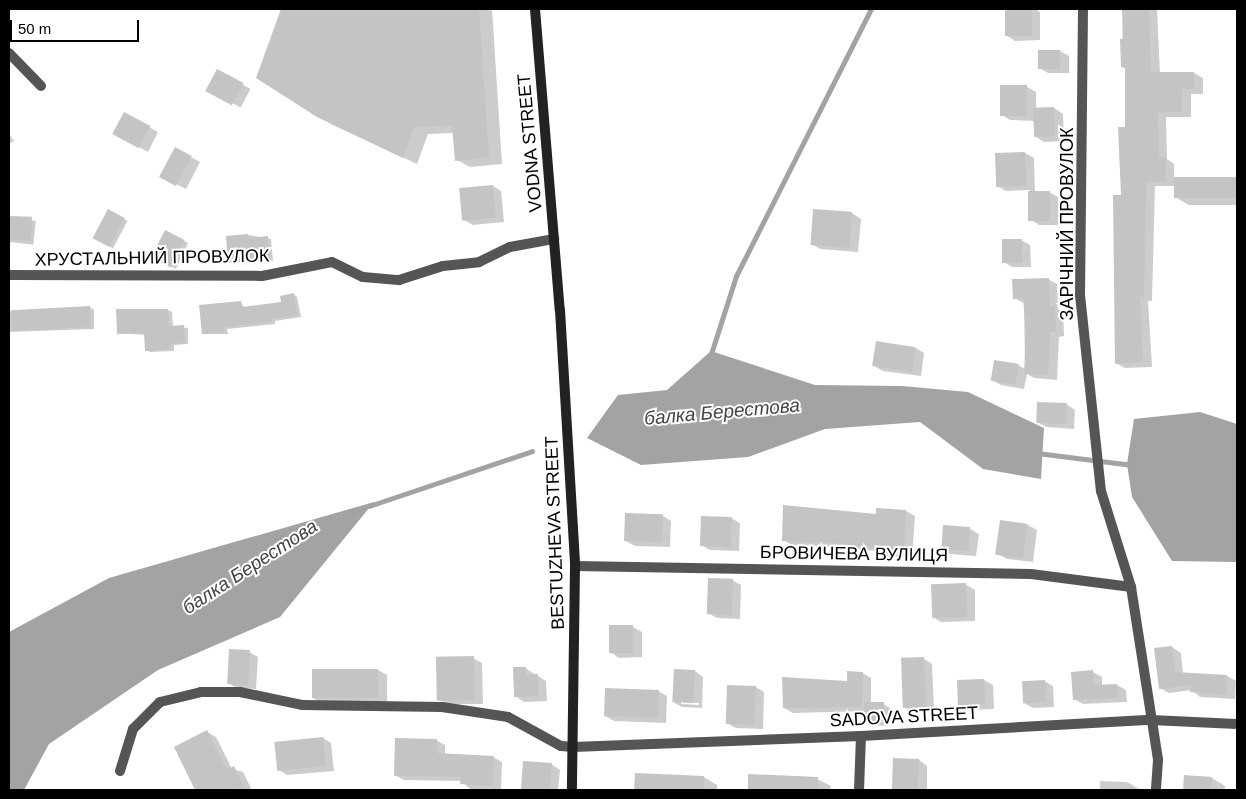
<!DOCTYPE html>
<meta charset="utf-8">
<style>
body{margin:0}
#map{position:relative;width:1246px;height:799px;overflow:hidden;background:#fff;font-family:Helvetica,sans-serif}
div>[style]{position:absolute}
.water>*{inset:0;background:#a3a3a3}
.shadow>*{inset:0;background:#0003;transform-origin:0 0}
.stream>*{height:5px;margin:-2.5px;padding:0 2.5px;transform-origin:2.5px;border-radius:2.5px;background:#a3a3a3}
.building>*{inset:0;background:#c4c4c4;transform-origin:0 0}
.street>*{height:10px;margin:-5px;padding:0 5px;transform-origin:5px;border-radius:5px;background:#555}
.secondary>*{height:10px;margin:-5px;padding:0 5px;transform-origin:5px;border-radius:5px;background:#222}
span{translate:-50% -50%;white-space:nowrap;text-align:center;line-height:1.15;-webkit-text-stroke:4px #fff;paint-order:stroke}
.street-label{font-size:18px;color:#000}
.water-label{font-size:19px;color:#444;font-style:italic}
.frame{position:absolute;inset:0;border:10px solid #000;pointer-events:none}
.scale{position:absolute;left:10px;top:20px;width:129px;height:22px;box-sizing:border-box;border:2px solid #000;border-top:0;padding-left:6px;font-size:15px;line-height:18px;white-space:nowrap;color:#000;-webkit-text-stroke:4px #fff;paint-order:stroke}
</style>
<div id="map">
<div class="water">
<i style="clip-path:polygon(711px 351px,815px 385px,902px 386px,968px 392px,1044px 428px,1041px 479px,983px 469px,920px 422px,825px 429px,748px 457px,641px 465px,587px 438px,618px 395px,667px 390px)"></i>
<i style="clip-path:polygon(1200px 412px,1237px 424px,1237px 562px,1172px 561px,1132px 497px,1127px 464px,1134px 419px)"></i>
<i style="clip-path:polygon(374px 502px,280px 617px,158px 670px,49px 744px,24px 790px,9px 790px,9px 632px,109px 578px)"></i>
</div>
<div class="shadow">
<i style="clip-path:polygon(283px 9px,492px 9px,502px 164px,470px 167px,457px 160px,454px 133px,428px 134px,417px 164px,331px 124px,258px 78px)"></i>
<i style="clip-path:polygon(1006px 9px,1035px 9px,1040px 12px,1040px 40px,1015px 41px,1006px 35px)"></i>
<i style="clip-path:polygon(1123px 9px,1157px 9px,1160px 74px,1194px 73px,1203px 78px,1203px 94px,1191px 94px,1191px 117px,1166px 117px,1167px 159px,1174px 164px,1174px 178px,1237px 178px,1237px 205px,1189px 205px,1175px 197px,1175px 186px,1155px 186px,1152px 301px,1148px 301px,1152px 367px,1125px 368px,1116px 363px,1127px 129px,1126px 69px,1122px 67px)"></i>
<i style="clip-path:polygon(1060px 51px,1069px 56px,1069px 73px,1048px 73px,1039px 68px)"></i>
<i style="left:217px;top:71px;width:38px;height:21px;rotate:28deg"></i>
<i style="clip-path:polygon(1027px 87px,1036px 92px,1036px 109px,1054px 108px,1063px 114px,1064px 141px,1044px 142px,1035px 136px,1035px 121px,1010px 120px,1002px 115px)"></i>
<i style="clip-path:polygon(125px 114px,158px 132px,148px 152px,123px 138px)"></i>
<i style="clip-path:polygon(9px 134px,14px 141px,9px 144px)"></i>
<i style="clip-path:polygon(176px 149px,200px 162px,186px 189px,170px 181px)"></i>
<i style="clip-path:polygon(1025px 153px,1034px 158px,1035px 193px,1049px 192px,1058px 197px,1059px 225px,1039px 225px,1031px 220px,1030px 190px,1006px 191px,997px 186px)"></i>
<i style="clip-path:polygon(493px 186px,501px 191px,504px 222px,473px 225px,464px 220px)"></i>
<i style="left:109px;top:211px;width:21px;height:31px;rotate:28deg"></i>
<i style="clip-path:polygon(814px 211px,852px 213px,861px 219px,858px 252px,820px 249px,812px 244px)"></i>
<i style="left:9px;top:218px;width:27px;height:24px;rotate:6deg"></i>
<i style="clip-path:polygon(248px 235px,271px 239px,273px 261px,230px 262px)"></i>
<i style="clip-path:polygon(1021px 240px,1030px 245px,1031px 267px,1012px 267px,1004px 262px)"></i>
<i style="clip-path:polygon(184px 241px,188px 243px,176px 269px,158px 260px)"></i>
<i style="clip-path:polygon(1048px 279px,1057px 284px,1058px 309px,1063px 312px,1064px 336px,1059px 337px,1057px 380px,1034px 378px,1027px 374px,1024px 389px,1001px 385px,992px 380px,1018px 365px,1025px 369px,1024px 303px,1014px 298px)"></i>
<i style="clip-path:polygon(293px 294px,297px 297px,301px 317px,275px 321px,275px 324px,227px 329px,228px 334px,204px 334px,241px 303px,245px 308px,282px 303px)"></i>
<i style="clip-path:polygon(90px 307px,94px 310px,94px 329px,9px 332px,9px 311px)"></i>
<i style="clip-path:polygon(168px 310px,172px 312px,173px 327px,188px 328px,188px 344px,174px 345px,174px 351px,150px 352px,146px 350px,146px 335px,118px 333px)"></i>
<i style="clip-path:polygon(916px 348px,924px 353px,921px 376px,883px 371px,874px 366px)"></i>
<i style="clip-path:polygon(1066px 404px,1075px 410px,1074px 429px,1046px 427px,1037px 422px)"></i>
<i style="clip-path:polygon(906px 511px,915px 516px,912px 557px,884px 556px,876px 551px,842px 547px,792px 545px,783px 540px,877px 515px)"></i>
<i style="clip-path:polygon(663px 516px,671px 521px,670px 547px,635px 546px,626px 541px)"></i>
<i style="clip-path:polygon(731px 518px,740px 523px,739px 551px,710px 550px,701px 545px)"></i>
<i style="clip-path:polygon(1028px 525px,1037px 530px,1033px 562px,1007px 559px,998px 554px)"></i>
<i style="clip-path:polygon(944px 526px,970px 529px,979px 534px,976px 556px,950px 554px,942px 548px)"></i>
<i style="clip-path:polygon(732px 580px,741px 585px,740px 619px,717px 618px,708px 613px)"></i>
<i style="clip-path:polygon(932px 585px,966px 585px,975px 590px,975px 621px,941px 622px,933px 617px)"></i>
<i style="clip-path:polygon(633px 627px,642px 632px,642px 657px,619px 658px,610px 652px)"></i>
<i style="clip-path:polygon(1172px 647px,1181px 653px,1183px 674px,1227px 676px,1236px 681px,1235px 699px,1200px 697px,1192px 690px,1169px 693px,1160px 688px)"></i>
<i style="clip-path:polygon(249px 652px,258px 657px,256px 689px,237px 688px,228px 683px)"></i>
<i style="clip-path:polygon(473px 658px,482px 663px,483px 704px,447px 704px,439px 699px)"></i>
<i style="clip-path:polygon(924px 659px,932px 664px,934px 711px,913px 712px,904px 707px)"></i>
<i style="clip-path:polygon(525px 668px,546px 681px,547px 701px,524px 702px,515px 696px)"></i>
<i style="clip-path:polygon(378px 670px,387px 675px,387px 704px,322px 703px,313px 698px)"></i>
<i style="clip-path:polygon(evenodd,695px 671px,703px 677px,702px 708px,682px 707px,673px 702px,695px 671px,681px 702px,699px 703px,699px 705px,681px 704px,681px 702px)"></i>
<i style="clip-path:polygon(1093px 672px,1102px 677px,1102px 686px,1117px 685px,1126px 690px,1127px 702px,1083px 704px,1074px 699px)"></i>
<i style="clip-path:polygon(862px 673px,871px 678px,871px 704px,883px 704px,892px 709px,893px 725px,875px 726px,866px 721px,866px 711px,793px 713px,784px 708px,848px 682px)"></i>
<i style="clip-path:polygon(984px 680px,993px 685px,994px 709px,968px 710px,959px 704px,958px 681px)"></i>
<i style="clip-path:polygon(1044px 681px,1053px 686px,1054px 707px,1033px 708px,1024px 703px)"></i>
<i style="clip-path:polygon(756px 687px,764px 692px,763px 729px,736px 728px,727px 723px)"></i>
<i style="clip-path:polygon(658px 691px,667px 696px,666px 723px,614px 721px,605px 716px)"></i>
<i style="clip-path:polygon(207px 732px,216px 737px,232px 769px,243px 772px,252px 790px,196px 790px,175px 747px)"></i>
<i style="clip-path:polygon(323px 738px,331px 743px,334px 771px,287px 775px,279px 770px)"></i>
<i style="clip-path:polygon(436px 740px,445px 745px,445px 755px,493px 757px,502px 762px,501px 790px,470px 789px,462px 781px,404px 780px,395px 775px)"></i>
<i style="clip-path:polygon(894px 760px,919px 760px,927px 766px,927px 790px,893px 790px)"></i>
<i style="clip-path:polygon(524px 762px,551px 764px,560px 770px,558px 790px,522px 790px)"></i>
<i style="clip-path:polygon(636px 774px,704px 777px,717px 785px,717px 790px,636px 790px)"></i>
<i style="clip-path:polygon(750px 775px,817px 779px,831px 786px,830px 790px,749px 790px)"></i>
<i style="clip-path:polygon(1185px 777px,1212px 778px,1225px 786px,1225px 790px,1184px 790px)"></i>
<i style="clip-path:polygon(1100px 781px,1127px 782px,1141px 790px,1100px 790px)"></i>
</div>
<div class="stream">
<i style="left:710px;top:357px;width:85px;rotate:-72.2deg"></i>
<i style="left:736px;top:276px;width:299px;rotate:-63.2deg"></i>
<i style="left:1037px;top:453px;width:96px;rotate:7.2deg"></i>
<i style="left:369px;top:506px;width:172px;rotate:-18.6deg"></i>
</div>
<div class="building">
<i style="clip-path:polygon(281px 9px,479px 9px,489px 157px,455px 161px,452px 126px,414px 127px,403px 158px,317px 117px,256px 78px)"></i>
<i style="left:1005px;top:9px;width:27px;height:27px"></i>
<i style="clip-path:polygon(1122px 9px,1149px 9px,1151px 72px,1194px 72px,1194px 89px,1182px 89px,1182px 112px,1158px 113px,1159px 157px,1166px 157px,1166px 182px,1146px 182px,1144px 297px,1140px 297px,1143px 362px,1115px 364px,1113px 195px,1121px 195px,1118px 127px,1125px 127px,1125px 67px,1121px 67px,1120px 39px,1123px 39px)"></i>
<i style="left:1038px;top:50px;width:22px;height:19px"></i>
<i style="left:217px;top:69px;width:30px;height:25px;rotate:28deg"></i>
<i style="left:1000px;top:85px;width:27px;height:31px"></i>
<i style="left:1054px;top:107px;width:29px;height:21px;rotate:88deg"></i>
<i style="left:124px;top:112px;width:30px;height:25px;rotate:28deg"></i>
<i style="left:175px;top:147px;width:19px;height:34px;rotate:28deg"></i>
<i style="left:1025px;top:152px;width:34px;height:30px;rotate:88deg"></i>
<i style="left:1174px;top:177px;width:63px;height:21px"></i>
<i style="left:493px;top:185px;width:33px;height:34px;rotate:85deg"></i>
<i style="left:1028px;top:191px;width:22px;height:30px"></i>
<i style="left:108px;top:209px;width:19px;height:33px;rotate:28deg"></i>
<i style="left:813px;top:209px;width:39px;height:36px;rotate:4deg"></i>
<i style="left:9px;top:216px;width:23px;height:24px;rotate:2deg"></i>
<i style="left:165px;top:230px;width:22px;height:31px;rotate:27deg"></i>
<i style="clip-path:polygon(248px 234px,249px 238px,268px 236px,270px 260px,228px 263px,226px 236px)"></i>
<i style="left:1002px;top:239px;width:20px;height:24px"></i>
<i style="clip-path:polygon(1049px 278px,1050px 306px,1055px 306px,1056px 332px,1050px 332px,1048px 375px,1024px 374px,1026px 333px,1023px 298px,1013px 299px,1012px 279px)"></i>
<i style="clip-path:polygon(294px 293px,297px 315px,271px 319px,272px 322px,224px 327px,224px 332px,202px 334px,199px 305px,241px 301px,242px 307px,281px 302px,280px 296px)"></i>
<i style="left:90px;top:306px;width:21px;height:79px;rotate:87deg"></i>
<i style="clip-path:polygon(116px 309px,168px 309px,169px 326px,184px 325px,185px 343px,170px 344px,170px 349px,145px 351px,144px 333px,117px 334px)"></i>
<i style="left:876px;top:341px;width:40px;height:25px;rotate:9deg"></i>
<i style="left:994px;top:360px;width:25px;height:21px;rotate:9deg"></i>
<i style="left:1037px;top:402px;width:30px;height:21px;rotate:2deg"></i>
<i style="clip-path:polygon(783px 505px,876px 514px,876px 508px,906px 510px,904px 553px,874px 551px,874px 548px,833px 543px,782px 541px)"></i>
<i style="left:625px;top:513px;width:38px;height:28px;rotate:2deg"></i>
<i style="left:701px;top:516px;width:31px;height:30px;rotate:2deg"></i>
<i style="left:1000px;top:520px;width:28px;height:35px;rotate:8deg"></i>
<i style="left:943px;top:525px;width:27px;height:24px;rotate:4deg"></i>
<i style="left:708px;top:578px;width:25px;height:36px;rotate:2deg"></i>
<i style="left:966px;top:583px;width:34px;height:35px;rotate:88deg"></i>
<i style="left:633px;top:625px;width:28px;height:24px;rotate:90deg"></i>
<i style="clip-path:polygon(1172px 646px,1175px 672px,1227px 675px,1226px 695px,1190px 692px,1191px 685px,1159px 689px,1154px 648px)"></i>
<i style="left:229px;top:649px;width:21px;height:35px;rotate:3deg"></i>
<i style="left:474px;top:656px;width:44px;height:38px;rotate:89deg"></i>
<i style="left:924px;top:657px;width:50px;height:23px;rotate:88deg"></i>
<i style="clip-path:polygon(513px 667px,526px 667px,526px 675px,538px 674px,538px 696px,514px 697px)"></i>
<i style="left:312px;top:669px;width:66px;height:29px"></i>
<i style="left:674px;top:669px;width:21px;height:33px;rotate:3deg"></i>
<i style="clip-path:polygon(1093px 670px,1094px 685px,1117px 684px,1118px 698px,1073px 700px,1071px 672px)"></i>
<i style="clip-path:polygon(847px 671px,863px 672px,862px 707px,783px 708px,782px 677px,847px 681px)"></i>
<i style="left:984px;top:679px;width:25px;height:27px;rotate:88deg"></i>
<i style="left:1045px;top:680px;width:22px;height:23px;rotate:87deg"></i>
<i style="left:727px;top:685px;width:29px;height:39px;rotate:2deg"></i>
<i style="left:605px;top:688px;width:54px;height:28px;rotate:2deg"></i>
<i style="left:884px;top:702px;width:19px;height:20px;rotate:90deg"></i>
<i style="clip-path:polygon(207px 730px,227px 770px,234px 766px,244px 786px,235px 790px,195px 790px,174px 747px)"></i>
<i style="left:323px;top:737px;width:29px;height:49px;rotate:84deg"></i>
<i style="clip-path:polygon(395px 738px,437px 739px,437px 753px,494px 756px,492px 786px,460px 784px,461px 777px,394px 776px)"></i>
<i style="left:893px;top:758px;width:26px;height:32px;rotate:2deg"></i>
<i style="left:523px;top:761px;width:29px;height:29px;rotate:4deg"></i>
<i style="clip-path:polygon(635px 773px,704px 776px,704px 790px,634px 790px)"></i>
<i style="clip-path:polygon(748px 774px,818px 777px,817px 790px,748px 790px)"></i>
<i style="left:1184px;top:775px;width:28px;height:15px;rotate:4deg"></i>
</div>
<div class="street">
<i style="left:1083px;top:9px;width:286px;rotate:90.6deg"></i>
<i style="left:1080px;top:295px;width:197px;rotate:83.9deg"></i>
<i style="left:1101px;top:491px;width:101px;rotate:72.6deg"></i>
<i style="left:1131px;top:587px;width:175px;rotate:81.1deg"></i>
<i style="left:1158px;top:760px;width:30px;rotate:94deg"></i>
<i style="left:9px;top:53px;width:46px;rotate:45.9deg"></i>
<i style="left:9px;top:275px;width:253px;rotate:0.2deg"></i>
<i style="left:262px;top:276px;width:71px;rotate:-11.3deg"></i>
<i style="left:332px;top:262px;width:34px;rotate:26deg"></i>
<i style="left:363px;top:277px;width:36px;rotate:5deg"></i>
<i style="left:399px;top:280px;width:46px;rotate:-17.7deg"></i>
<i style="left:443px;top:266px;width:36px;rotate:-6deg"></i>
<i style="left:479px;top:262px;width:34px;rotate:-26deg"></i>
<i style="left:510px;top:247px;width:45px;rotate:-10.3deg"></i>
<i style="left:575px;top:566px;width:456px;rotate:1deg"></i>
<i style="left:1031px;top:574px;width:101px;rotate:7.4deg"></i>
<i style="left:120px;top:771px;width:44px;rotate:-72.8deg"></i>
<i style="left:133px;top:729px;width:38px;rotate:-45deg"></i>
<i style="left:160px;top:702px;width:42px;rotate:-13.7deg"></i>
<i style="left:201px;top:692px;width:39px"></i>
<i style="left:240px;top:692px;width:63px;rotate:11.8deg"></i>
<i style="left:302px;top:705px;width:140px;rotate:0.8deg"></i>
<i style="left:442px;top:707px;width:67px;rotate:8.6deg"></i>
<i style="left:508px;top:717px;width:60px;rotate:28.7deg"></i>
<i style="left:561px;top:746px;width:12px;rotate:5deg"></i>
<i style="left:573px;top:747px;width:288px;rotate:-2.2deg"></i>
<i style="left:861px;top:736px;width:290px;rotate:-3.2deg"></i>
<i style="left:1151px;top:720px;width:86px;rotate:2.7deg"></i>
<i style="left:859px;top:790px;width:54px;rotate:-87.9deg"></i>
</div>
<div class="secondary">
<i style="left:535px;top:9px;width:302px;rotate:85.3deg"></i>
<i style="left:560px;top:310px;width:256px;rotate:86.6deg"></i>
<i style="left:575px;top:566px;width:224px;rotate:90.8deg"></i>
</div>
<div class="street-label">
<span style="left:530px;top:143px;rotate:-95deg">VODNA STREET</span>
<span style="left:1067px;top:224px;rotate:-90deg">ЗАРІЧНИЙ ПРОВУЛОК</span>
<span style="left:152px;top:258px;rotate:-1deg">ХРУСТАЛЬНИЙ ПРОВУЛОК</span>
<span style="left:555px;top:533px;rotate:-92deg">BESTUZHEVA STREET</span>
<span style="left:854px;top:554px;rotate:1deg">БРОВИЧЕВА ВУЛИЦЯ</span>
<span style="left:904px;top:717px;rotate:-3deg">SADOVA STREET</span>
</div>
<div class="water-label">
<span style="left:722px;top:412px;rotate:-5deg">балка Берестова</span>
<span style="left:250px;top:567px;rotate:-33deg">балка Берестова</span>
</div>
<div class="frame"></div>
<div class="scale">50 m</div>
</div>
